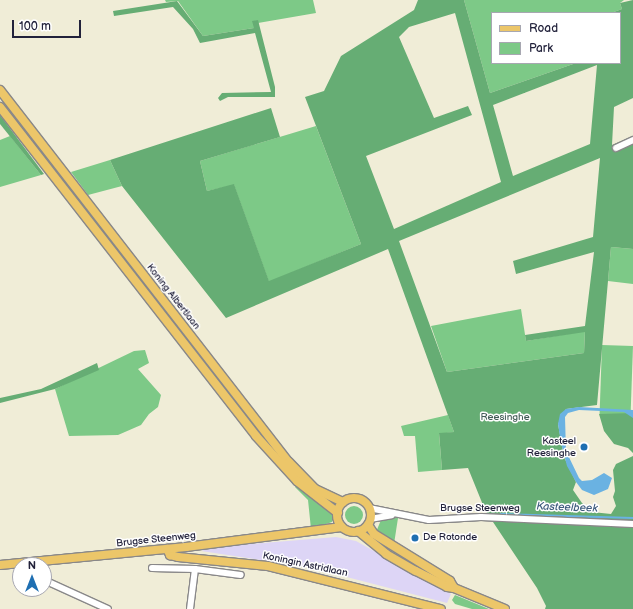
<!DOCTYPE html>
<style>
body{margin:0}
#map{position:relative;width:633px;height:609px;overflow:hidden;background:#f0edd7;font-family:"Balsamiq Sans",sans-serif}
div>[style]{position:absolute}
.built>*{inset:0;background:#ddd5f6}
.green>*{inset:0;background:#7dc987;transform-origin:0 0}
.round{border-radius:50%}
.forest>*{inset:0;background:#66ad74}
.water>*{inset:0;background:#6ab2e2}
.stream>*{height:1.5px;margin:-0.75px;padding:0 0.75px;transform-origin:0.75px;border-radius:0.75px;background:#6ab2e2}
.roads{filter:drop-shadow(1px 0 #898889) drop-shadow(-1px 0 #898889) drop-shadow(0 1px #898889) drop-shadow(0 -1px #898889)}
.minor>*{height:6px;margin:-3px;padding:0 3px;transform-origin:3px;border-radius:3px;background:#fff}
.major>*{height:8px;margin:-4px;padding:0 4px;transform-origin:4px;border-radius:4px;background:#ecc669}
.major>.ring{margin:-4px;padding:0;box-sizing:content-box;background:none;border:8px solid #ecc669;border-radius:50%}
.dots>*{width:11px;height:11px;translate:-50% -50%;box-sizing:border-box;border:2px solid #fff;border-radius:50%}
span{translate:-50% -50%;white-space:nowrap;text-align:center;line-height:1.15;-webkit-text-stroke:3px #fff;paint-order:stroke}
.street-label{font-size:10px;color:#22223b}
.park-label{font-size:10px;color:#425c56}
.poi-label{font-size:10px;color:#22223b}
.right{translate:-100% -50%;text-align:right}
.left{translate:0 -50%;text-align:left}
.water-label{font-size:11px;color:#3f5c7e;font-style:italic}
.legend{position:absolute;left:491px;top:12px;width:130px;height:52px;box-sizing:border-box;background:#fff;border:1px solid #a7a7b1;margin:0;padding:5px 7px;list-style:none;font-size:12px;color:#22223b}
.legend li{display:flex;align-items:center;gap:8px;height:20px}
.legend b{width:20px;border:1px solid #a7a7b1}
.north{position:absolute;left:12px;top:557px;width:40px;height:40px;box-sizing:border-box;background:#fff;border:1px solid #a7a7b1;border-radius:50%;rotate:0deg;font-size:11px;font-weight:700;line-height:16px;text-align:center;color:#22223b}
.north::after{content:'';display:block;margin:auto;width:14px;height:18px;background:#1f6fb2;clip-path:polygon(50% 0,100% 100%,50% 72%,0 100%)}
.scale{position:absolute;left:12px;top:20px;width:69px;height:18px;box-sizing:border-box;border:2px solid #22223b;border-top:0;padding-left:5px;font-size:12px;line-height:14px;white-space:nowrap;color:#22223b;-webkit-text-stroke:3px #fff;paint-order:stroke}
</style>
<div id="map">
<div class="built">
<i style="clip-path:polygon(336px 537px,356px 541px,451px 594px,447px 603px,308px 567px,201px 551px,213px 547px)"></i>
</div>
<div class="green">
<i style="clip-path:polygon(165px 0,313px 0,316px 13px,258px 23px,258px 20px,254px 28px,203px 36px,178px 1px,166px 2px)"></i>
<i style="clip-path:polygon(464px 0,624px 0,620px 3px,622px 9px,611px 13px,492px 13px,492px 63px,576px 63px,490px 93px)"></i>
<i style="clip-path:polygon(316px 126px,361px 244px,269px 282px,234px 185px,207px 191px,200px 161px)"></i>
<i style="clip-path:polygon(10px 136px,41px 175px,0 187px,0 140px)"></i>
<i style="clip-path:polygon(110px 160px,122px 186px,88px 195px,71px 172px)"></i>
<i style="clip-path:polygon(611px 247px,633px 249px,633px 284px,608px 281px)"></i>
<i style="clip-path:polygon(521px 309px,526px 341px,585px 331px,584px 353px,447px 372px,431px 326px)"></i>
<i style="left:602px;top:345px;width:31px;height:69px;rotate:2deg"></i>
<i style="clip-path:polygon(145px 350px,149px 363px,138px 369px,161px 395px,158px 407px,149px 414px,141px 425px,118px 435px,69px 436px,55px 389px,134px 351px)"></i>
<i style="clip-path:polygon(448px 415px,454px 432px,439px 434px,442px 470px,418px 472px,415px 436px,404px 436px,401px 426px)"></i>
<i style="clip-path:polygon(297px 485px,335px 515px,332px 522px,311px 529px,308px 500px,295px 487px)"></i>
<i class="round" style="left:345px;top:506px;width:18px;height:18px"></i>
<i style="clip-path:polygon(393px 518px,398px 518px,394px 544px,376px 532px,381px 520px)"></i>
<i style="clip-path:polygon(455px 595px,489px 609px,472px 609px,455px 604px,452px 600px)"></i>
</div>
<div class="forest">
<i style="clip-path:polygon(evenodd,418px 0,464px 0,490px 93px,576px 63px,620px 63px,620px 13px,611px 13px,622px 9px,620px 3px,633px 0,633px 98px,614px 107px,612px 145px,633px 136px,633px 249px,611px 247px,597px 405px,566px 409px,558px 424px,564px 457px,576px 482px,573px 490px,582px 503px,592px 512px,611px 514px,616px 506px,613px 497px,615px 491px,613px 470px,616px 464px,633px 456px,633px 609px,545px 609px,546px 606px,537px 588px,485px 510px,468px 468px,442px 470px,439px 433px,454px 432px,388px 249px,226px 318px,122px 186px,110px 160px,271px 108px,280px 137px,200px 161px,207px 191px,234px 184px,269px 281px,361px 244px,305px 97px,324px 91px,341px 56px,414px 10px,418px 0,455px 13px,501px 182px,394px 229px,366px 156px,472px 115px,468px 106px,434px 118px,399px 37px,409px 27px,455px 13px,418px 0,597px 65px,590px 144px,513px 176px,493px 105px,597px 65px,418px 0,600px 158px,593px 237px,513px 261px,516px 274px,594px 252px,585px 326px,525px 335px,526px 341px,585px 332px,584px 353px,447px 372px,399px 241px,600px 158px)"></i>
<i style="clip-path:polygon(177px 1px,203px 36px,254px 28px,252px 21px,258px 20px,275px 87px,275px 97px,228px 97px,220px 101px,218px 98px,222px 93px,271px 92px,255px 33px,200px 43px,193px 29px,173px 7px,114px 16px,113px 11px)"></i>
<i style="clip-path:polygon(0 115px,44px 174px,41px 175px,0 124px)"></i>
<i style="clip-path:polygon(97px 363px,99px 370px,55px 389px,0 403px,0 398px,41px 389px)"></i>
<i style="clip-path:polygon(633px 413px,633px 453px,628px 448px,614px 444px,604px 431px,599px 414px)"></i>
</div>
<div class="water">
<i style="clip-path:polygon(579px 407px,633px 410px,633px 418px,624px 412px,579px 410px,568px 413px,565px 417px,566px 451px,579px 478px,582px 481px,592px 480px,604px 473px,612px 478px,608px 489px,594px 495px,582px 490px,576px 482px,567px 466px,561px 443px,558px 424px,560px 414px,566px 409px)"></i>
</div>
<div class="stream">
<i style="left:501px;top:514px;width:132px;rotate:1.7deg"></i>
</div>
<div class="roads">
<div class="minor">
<i style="left:616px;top:148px;width:19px;rotate:-25deg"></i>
<i style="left:369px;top:508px;width:61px;rotate:11.3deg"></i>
<i style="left:429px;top:520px;width:52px;rotate:-3.3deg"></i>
<i style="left:481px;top:517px;width:152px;rotate:2.6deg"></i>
<i style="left:370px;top:519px;width:22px;rotate:-10deg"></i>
<i style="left:152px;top:568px;width:43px;rotate:1.3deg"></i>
<i style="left:44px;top:580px;width:70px;rotate:24.4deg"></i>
<i style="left:190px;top:609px;width:40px;rotate:-82.9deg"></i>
<i style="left:195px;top:569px;width:46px;rotate:7.4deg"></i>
</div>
<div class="major">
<i style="left:0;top:90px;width:471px;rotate:52.2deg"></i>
<i style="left:289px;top:462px;width:37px;rotate:46deg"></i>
<i style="left:315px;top:489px;width:31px;rotate:25deg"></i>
<i style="left:0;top:107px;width:417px;rotate:52.1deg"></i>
<i style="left:256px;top:436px;width:61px;rotate:47.7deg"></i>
<i style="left:297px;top:481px;width:52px;rotate:38deg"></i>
<i class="ring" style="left:337px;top:498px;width:26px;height:26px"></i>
<i style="left:368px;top:525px;width:11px;rotate:56deg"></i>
<i style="left:374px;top:534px;width:89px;rotate:31.7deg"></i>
<i style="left:450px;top:581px;width:8px;rotate:60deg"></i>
<i style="left:358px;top:531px;width:36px;rotate:39deg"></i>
<i style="left:386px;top:554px;width:34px;rotate:30deg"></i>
<i style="left:416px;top:571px;width:35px;rotate:27deg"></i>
<i style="left:447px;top:587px;width:7px;rotate:8deg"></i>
<i style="left:454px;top:588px;width:55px;rotate:22.4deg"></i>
<i style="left:167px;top:549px;width:7px;rotate:63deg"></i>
<i style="left:170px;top:555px;width:8px;rotate:14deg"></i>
<i style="left:178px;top:557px;width:90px;rotate:5.7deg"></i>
<i style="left:268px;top:566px;width:178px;rotate:14deg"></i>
<i style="left:0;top:565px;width:187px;rotate:-5.5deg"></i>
<i style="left:186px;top:547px;width:157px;rotate:-7.3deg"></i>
</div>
</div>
<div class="dots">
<i style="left:584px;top:447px;background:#1f6fb2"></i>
<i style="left:415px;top:538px;background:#1f6fb2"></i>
</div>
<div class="street-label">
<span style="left:173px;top:297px;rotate:52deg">Koning Albertlaan</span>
<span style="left:480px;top:509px">Brugse Steenweg</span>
<span style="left:156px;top:540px;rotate:-6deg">Brugse Steenweg</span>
<span style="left:305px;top:565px;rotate:12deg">Koningin Astridlaan</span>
</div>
<div class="park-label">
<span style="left:505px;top:418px">Reesinghe</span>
</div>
<div class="poi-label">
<span class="right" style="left:576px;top:447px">Kasteel<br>Reesinghe</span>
<span class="left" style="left:423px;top:538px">De Rotonde</span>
</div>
<div class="water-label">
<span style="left:567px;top:508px;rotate:2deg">Kasteelbeek</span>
</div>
<ul class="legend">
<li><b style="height:5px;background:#ecc669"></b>Road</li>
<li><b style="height:11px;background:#7dc987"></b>Park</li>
</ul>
<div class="north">N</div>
<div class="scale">100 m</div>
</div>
